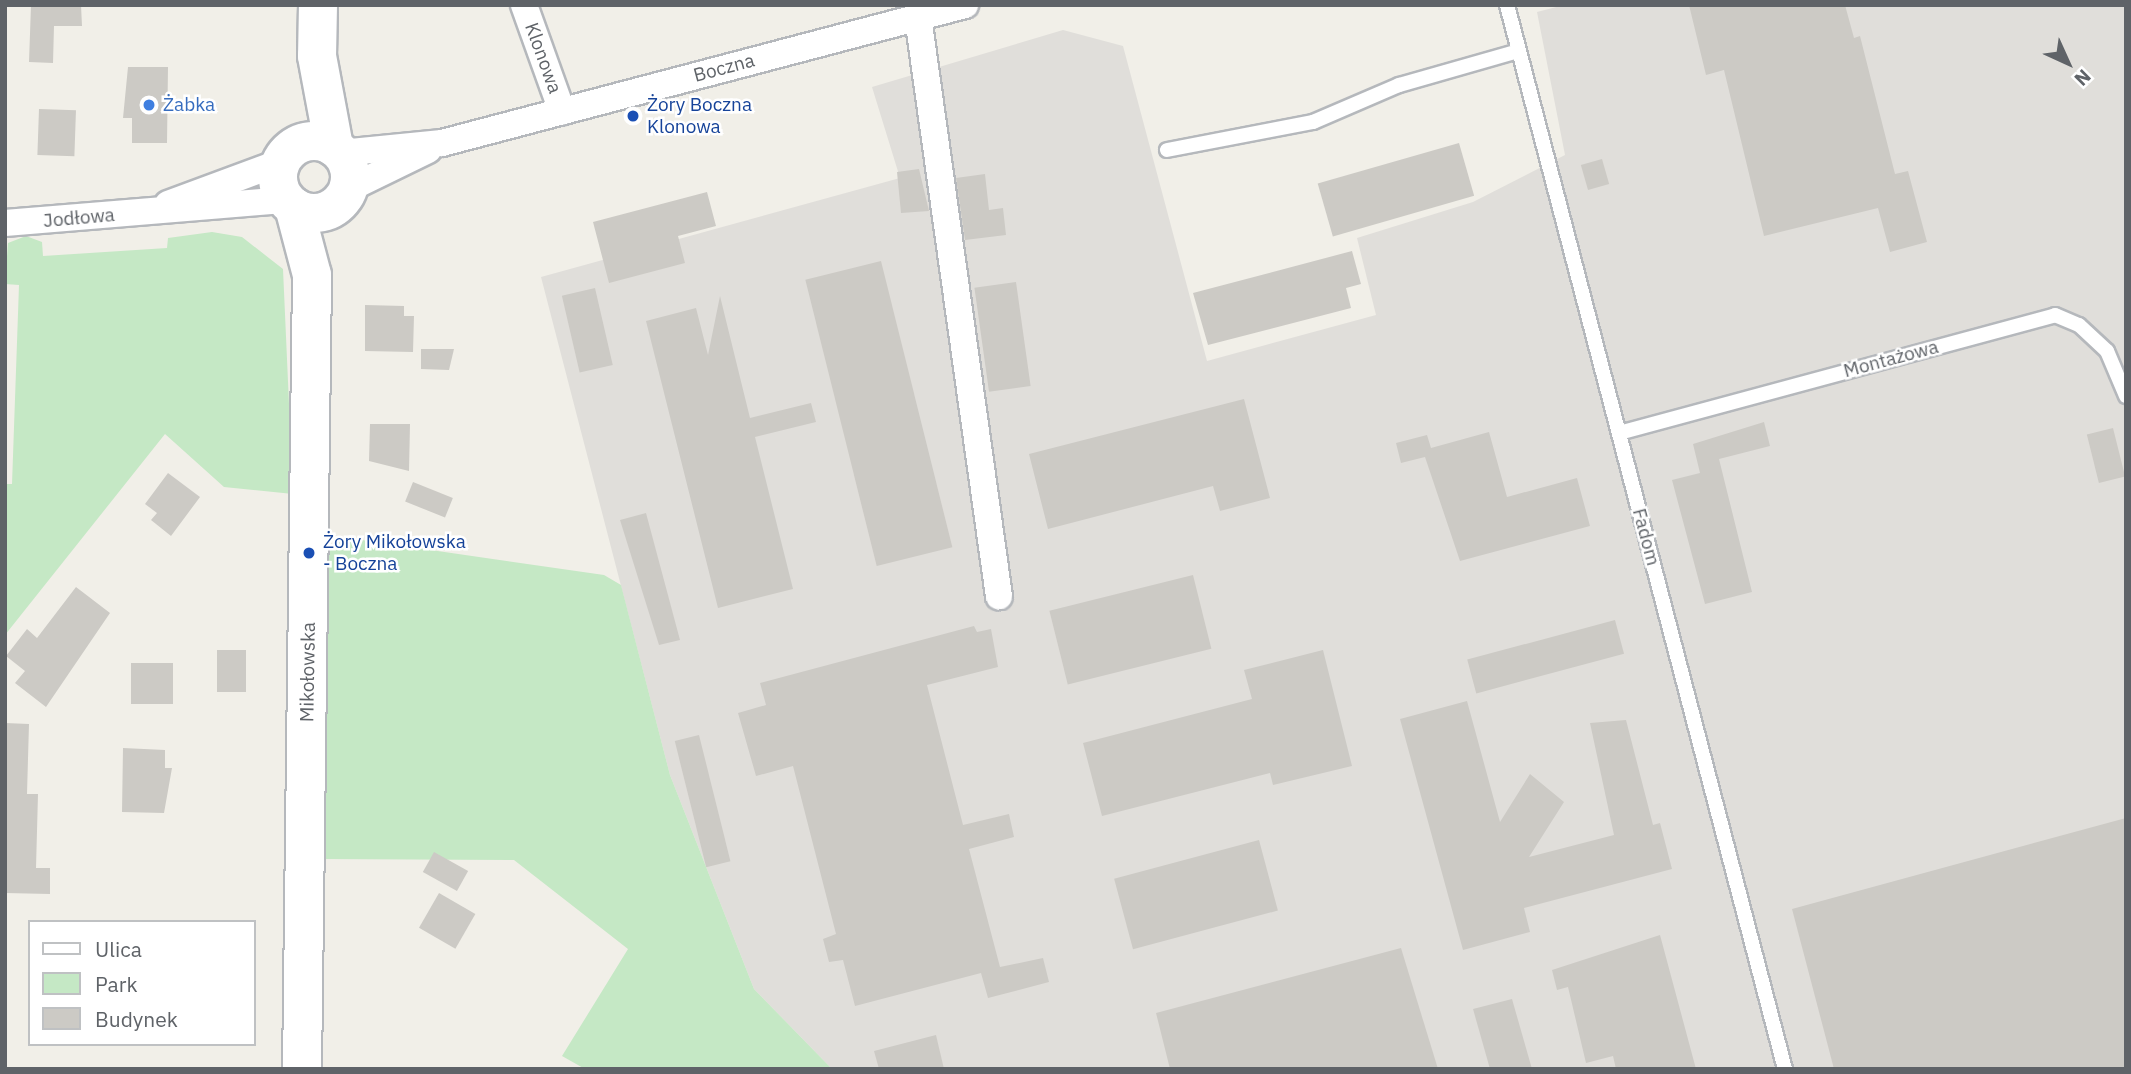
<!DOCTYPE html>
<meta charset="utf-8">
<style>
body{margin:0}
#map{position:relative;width:2131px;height:1074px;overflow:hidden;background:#f1efe8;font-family:"IBM Plex Sans",sans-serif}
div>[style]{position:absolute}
.industrial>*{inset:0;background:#e0deda}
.green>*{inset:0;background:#c5e8c5}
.building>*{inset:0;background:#cccac5;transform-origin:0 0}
.roads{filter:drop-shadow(2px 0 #b5b8bc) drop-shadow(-2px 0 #b5b8bc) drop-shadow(0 2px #b5b8bc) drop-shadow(0 -2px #b5b8bc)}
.lane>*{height:14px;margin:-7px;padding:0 7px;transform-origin:7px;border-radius:7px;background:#fff}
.street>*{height:26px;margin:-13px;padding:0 13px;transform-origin:13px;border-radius:13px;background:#fff}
.secondary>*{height:38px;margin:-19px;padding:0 19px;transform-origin:19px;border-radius:19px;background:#fff}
.secondary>.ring{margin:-19px;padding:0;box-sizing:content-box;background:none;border:38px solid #fff;border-radius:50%}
.dots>*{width:19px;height:19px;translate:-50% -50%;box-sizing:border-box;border:4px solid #fff;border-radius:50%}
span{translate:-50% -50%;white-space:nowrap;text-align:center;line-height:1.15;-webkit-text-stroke:5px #fff;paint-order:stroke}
.street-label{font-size:19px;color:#5f6368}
.shop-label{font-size:19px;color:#366cbe}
.left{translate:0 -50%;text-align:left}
.transit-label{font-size:19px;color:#164399}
.frame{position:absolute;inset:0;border:7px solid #5f6368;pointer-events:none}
.legend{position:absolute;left:28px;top:920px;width:228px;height:126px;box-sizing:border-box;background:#fff;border:2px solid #bfc1c3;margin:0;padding:9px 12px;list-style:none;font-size:21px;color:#5f6368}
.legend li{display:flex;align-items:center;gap:14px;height:35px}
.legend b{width:35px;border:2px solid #bfc1c3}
.north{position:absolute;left:2033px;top:28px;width:70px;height:70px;-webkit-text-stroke:5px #fff;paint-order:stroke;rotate:135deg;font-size:19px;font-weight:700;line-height:28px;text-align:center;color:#5f6368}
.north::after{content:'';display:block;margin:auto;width:24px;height:32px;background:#5f6368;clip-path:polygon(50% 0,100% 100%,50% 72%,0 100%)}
</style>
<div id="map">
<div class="industrial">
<i style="clip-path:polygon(1564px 5px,2126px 5px,2126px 1069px,832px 1069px,754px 989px,670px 775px,541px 277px,900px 178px,872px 87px,1063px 30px,1123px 46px,1207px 361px,1376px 315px,1357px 238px,1473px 202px,1565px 155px,1537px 12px)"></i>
</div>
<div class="green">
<i style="clip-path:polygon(212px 232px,242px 237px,283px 269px,293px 494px,224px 487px,165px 434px,5px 635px,5px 484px,12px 484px,19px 285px,5px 284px,8px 243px,26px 236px,42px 242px,43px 256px,167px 248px,168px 238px)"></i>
<i style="clip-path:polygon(341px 537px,604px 575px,621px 585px,670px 775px,754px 989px,832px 1069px,585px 1069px,562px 1056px,628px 949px,514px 860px,319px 859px,324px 558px)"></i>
</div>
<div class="building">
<i style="clip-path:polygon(31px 5px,81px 5px,82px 26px,54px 26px,53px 63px,29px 62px)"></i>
<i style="clip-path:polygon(1689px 5px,1845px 5px,1854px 38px,1860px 36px,1895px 174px,1908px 171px,1927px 242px,1890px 252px,1878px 208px,1764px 236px,1724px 70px,1706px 75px)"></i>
<i style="clip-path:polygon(128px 67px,168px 67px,167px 143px,132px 143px,132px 118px,123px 118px)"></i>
<i style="left:39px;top:109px;width:37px;height:46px;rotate:2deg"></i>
<i style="left:1459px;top:143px;width:55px;height:147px;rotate:74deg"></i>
<i style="left:1602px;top:159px;width:26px;height:22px;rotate:74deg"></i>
<i style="clip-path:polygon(919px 169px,929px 211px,901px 213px,897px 172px)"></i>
<i style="clip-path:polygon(985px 174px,989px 210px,1003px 208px,1006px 235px,965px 240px,956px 178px)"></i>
<i style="clip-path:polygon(707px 192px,716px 226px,678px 236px,685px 263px,609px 283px,593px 222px)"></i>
<i style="clip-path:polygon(1352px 251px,1361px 284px,1346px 288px,1351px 308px,1208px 345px,1193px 293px)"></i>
<i style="left:881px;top:261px;width:295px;height:78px;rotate:76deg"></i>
<i style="left:1016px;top:282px;width:105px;height:42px;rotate:82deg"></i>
<i style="left:595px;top:288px;width:79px;height:34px;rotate:77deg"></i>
<i style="clip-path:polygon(720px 296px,750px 418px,811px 403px,816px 422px,755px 437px,793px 589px,718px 608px,646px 321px,696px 308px,708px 355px)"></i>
<i style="clip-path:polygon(365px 305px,404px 306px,404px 316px,414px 316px,413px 352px,365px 351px)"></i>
<i style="clip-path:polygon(421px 349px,454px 349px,449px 370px,421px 369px)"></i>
<i style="clip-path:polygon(1244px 399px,1270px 498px,1220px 511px,1213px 486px,1048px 529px,1029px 454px)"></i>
<i style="clip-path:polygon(1764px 422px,1770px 446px,1719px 459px,1752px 592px,1705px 604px,1672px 480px,1700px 473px,1693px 444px)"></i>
<i style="clip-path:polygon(370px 424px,410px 424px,409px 471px,369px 461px)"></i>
<i style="left:2113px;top:428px;width:50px;height:27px;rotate:76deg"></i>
<i style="clip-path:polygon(1489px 432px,1507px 497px,1577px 478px,1590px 526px,1460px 561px,1425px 457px,1401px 463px,1396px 443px,1427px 435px,1431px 448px)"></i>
<i style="clip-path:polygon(168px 473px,200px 497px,171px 536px,151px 520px,157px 513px,145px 504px)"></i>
<i style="left:413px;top:482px;width:43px;height:21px;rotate:22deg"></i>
<i style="clip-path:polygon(646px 513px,680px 640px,659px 645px,620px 520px)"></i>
<i style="left:1193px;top:575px;width:76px;height:148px;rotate:76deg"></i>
<i style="clip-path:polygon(76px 587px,110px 613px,46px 707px,15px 683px,25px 671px,6px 656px,27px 629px,37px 638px)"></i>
<i style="left:1615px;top:620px;width:35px;height:153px;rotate:75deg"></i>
<i style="clip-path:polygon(974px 626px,977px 632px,991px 629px,998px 667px,927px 685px,963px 825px,1009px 814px,1014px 837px,969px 849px,1000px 967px,1043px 958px,1049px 982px,988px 998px,981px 973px,855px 1006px,843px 960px,829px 962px,823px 939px,836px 934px,793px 766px,756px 776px,738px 713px,766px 705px,760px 683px)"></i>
<i style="left:217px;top:650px;width:29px;height:42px"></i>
<i style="clip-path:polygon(1323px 650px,1352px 766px,1273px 785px,1270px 773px,1102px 816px,1083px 743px,1252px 699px,1244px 670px)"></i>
<i style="left:131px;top:663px;width:42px;height:41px"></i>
<i style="clip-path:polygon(1467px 701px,1500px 822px,1530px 774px,1564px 802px,1529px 857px,1614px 835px,1590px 723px,1626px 720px,1653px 825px,1660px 823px,1672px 869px,1524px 908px,1530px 932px,1463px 950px,1400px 719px)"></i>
<i style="clip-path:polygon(5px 723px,29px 724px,27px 794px,38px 794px,36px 868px,50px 868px,50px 894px,5px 893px)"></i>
<i style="left:699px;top:735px;width:130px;height:25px;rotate:76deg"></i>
<i style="clip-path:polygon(123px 748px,165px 750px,165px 768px,172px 768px,164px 813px,122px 812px)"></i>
<i style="clip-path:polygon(2126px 818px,2126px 1069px,1834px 1069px,1792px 909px)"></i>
<i style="left:1259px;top:840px;width:73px;height:150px;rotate:75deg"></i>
<i style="left:434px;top:852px;width:39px;height:23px;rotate:29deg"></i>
<i style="left:439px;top:893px;width:42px;height:40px;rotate:30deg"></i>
<i style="clip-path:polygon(1660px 935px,1696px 1069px,1616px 1069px,1613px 1056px,1586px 1063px,1568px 987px,1557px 990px,1552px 970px)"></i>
<i style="clip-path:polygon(1401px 948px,1438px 1069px,1170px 1069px,1156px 1013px)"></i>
<i style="clip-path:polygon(1512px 999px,1532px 1069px,1490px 1069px,1473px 1009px)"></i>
<i style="clip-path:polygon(936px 1035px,944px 1069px,879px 1069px,874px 1051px)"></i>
</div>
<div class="roads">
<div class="lane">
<i style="left:1507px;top:5px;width:1100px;rotate:75.36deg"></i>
<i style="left:1167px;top:150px;width:149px;rotate:-10.9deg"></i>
<i style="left:1313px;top:122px;width:94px;rotate:-23.3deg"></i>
<i style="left:1399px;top:85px;width:124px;rotate:-15.9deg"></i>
<i style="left:1619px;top:433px;width:452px;rotate:-15.1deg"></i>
<i style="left:2055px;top:315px;width:26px;rotate:23deg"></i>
<i style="left:2079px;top:325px;width:38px;rotate:43deg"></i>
<i style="left:2107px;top:351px;width:49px;rotate:67.1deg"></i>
</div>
<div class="street">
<i style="left:524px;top:5px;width:113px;rotate:70.3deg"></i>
<i style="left:918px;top:17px;width:585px;rotate:82.04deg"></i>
<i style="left:341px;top:153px;width:101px;rotate:-5.7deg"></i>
<i style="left:442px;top:143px;width:541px;rotate:-14.78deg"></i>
<i style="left:348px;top:189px;width:89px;rotate:-26deg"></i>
<i style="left:168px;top:204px;width:121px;rotate:-20.4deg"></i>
<i style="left:5px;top:223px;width:282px;rotate:-4.7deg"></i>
</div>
<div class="secondary">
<i style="left:318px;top:5px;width:51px;rotate:91.1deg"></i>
<i style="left:317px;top:56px;width:93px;rotate:79.4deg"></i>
<i class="ring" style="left:278px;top:141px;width:34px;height:34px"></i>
<i style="left:294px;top:207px;width:70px;rotate:75.2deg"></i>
<i style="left:312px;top:275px;width:794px;rotate:90.72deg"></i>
</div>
</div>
<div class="dots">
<i style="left:149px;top:105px;background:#3f7fe0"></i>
<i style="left:633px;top:116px;background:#1a4fb4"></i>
<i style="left:309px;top:553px;background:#1a4fb4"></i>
</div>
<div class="street-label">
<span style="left:543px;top:58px;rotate:70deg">Klonowa</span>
<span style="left:724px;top:68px;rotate:-15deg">Boczna</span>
<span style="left:79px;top:218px;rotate:-5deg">Jodłowa</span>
<span style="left:1891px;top:359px;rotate:-15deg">Montażowa</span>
<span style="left:1646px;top:537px;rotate:75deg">Fadom</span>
<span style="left:308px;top:672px;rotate:-89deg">Mikołowska</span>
</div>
<div class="shop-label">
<span class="left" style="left:163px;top:105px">Żabka</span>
</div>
<div class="transit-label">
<span class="left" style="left:647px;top:116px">Żory Boczna<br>Klonowa</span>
<span class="left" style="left:323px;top:553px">Żory Mikołowska<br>- Boczna</span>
</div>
<div class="frame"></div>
<ul class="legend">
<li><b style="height:9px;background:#fff"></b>Ulica</li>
<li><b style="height:19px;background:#c5e8c5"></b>Park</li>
<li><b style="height:19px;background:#cccac5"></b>Budynek</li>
</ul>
<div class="north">N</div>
</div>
